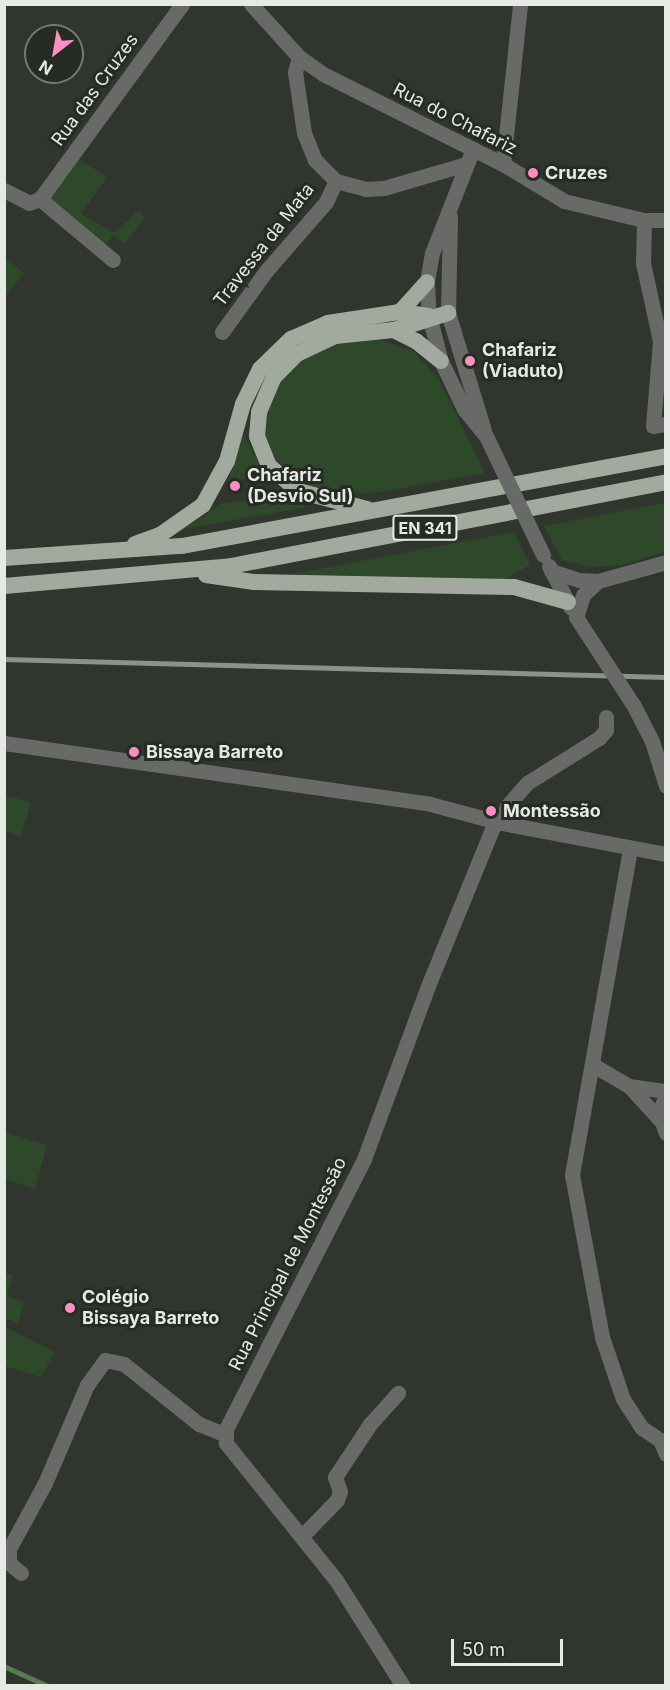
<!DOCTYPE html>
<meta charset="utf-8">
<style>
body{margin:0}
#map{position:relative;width:670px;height:1690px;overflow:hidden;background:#30362e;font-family:Inter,sans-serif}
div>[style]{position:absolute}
.green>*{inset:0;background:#2e4929}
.stream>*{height:4.5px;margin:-2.25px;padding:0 2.25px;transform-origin:2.25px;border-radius:2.25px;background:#5a7a53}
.minor>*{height:15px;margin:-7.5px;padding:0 7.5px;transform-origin:7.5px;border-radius:7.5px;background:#676a66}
.tertiary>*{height:15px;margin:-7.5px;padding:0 7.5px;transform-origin:7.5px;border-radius:7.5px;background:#676a66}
.trunk>*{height:16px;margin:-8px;padding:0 8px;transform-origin:8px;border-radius:8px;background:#a2aaa0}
.rail>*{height:4.5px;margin:-2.25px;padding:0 2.25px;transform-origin:2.25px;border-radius:2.25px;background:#8c918b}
.tertiary-bridge>*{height:15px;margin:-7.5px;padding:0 7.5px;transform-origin:7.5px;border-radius:7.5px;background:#676a66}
.dots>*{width:16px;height:16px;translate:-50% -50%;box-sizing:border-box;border:3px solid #262c24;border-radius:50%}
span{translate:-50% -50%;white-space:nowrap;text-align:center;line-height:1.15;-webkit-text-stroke:6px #262c24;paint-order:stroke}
.shield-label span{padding:2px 4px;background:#262c24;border:2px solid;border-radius:4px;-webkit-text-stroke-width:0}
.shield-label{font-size:16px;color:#e6eae5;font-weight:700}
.street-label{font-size:18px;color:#e6eae5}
.poi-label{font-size:18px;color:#e6eae5;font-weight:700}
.left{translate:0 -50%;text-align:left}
.frame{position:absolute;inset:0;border:6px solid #e6eae5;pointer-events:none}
.north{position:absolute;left:24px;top:24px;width:60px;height:60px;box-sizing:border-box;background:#262c24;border:2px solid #737871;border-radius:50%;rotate:211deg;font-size:16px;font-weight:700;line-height:24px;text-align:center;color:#e6eae5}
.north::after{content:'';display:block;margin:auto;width:21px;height:27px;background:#fb8fc4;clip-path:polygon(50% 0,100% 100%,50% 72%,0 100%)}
.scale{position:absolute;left:451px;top:1639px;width:112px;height:27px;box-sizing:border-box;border:3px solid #e6eae5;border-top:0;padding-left:8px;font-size:18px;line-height:21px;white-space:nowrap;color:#e6eae5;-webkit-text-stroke:4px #262c24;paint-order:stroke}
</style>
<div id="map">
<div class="green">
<i style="clip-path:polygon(77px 158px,107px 177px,81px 214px,115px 233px,138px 211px,145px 217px,125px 244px,114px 235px,105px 245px,49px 197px)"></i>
<i style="clip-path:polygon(5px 258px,24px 273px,5px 297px)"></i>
<i style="clip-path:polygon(377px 339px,413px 351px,439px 379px,485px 473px,380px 492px,328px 495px,311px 488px,276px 459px,265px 435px,264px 422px,271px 398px,283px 378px,302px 361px,340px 342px)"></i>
<i style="clip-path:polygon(245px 437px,265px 476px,228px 482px,242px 438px)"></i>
<i style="clip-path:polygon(267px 497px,290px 498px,307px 507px,184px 529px,221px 504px)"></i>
<i style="clip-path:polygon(665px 503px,665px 552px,621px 565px,590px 567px,562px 560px,544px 526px)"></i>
<i style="clip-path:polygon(514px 532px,530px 565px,505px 579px,292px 574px)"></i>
<i style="clip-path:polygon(5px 796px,31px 802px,21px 836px,5px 831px)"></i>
<i style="clip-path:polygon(5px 1132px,47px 1145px,35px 1189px,5px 1179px)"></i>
<i style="clip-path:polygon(4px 1273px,13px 1275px,7px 1296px,24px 1302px,18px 1323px,5px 1318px)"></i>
<i style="clip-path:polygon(5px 1327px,55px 1352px,41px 1377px,5px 1366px)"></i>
</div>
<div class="stream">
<i style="left:4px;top:1666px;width:48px;rotate:24.4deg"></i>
</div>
<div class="minor">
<i style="left:251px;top:4px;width:72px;rotate:47.8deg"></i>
<i style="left:299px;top:57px;width:29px;rotate:35deg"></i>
<i style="left:323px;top:74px;width:201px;rotate:26.6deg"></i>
<i style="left:503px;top:164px;width:71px;rotate:31.2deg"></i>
<i style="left:564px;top:201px;width:82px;rotate:13.4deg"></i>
<i style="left:644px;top:220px;width:22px"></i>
<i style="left:299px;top:57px;width:16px;rotate:105deg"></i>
<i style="left:295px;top:72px;width:62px;rotate:81.6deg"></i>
<i style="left:304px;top:133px;width:29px;rotate:68deg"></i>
<i style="left:315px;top:160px;width:30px;rotate:45deg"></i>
<i style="left:336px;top:181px;width:31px;rotate:15deg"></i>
<i style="left:366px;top:189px;width:18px;rotate:-3deg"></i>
<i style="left:384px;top:188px;width:85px;rotate:-16.3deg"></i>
<i style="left:503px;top:164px;width:161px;rotate:-83.9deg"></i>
<i style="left:4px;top:190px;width:28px;rotate:27deg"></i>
<i style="left:29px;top:203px;width:12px;rotate:-20deg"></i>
<i style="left:40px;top:199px;width:95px;rotate:39.9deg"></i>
<i style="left:40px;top:199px;width:241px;rotate:-53.9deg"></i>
<i style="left:644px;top:220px;width:43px;rotate:91.3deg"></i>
<i style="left:643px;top:263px;width:80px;rotate:77.7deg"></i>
<i style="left:660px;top:341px;width:85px;rotate:94.7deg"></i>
<i style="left:653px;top:426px;width:13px;rotate:-9deg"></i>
<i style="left:222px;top:332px;width:75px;rotate:-54.2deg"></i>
<i style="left:266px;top:271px;width:91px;rotate:-49deg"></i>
<i style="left:326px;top:202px;width:23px;rotate:-65deg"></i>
<i style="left:4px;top:743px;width:430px;rotate:8.1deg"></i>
<i style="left:430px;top:804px;width:74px;rotate:14.8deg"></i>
<i style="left:502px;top:823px;width:167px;rotate:10.7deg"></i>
<i style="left:502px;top:823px;width:18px;rotate:-74deg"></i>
<i style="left:507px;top:806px;width:30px;rotate:-49deg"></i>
<i style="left:527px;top:783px;width:85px;rotate:-32deg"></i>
<i style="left:599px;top:738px;width:11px;rotate:-49deg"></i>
<i style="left:606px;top:730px;width:13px;rotate:-90deg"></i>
<i style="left:630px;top:849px;width:331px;rotate:100.1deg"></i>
<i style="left:572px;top:1175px;width:165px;rotate:79.5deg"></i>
<i style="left:602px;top:1337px;width:65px;rotate:71.3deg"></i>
<i style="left:623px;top:1399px;width:35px;rotate:57deg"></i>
<i style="left:642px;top:1428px;width:22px;rotate:34deg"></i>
<i style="left:660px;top:1440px;width:15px;rotate:67deg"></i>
<i style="left:302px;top:1536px;width:50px;rotate:-45.8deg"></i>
<i style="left:337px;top:1500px;width:9px;rotate:-72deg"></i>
<i style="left:340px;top:1491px;width:15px;rotate:-110deg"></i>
<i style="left:335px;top:1477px;width:64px;rotate:-56.6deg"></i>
<i style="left:370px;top:1424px;width:42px;rotate:-47.9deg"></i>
<i style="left:21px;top:1573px;width:16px;rotate:-140deg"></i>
<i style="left:9px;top:1563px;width:14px;rotate:-90deg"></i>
<i style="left:9px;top:1549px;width:75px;rotate:-61.4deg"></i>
<i style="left:45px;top:1483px;width:107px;rotate:-66.8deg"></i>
<i style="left:87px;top:1385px;width:31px;rotate:-54deg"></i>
<i style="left:105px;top:1360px;width:19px;rotate:12deg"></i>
<i style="left:124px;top:1364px;width:96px;rotate:38.7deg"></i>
<i style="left:199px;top:1424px;width:29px;rotate:22deg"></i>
<i style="left:403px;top:1686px;width:125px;rotate:-122.3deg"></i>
<i style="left:336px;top:1580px;width:176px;rotate:-128.8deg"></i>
<i style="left:226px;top:1443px;width:14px;rotate:-90deg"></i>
<i style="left:226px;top:1429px;width:303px;rotate:-62.9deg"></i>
<i style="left:364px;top:1159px;width:184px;rotate:-69.7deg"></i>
<i style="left:428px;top:986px;width:177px;rotate:-67.8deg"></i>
</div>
<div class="tertiary">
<i style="left:473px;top:149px;width:112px;rotate:111.5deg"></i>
<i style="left:432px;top:253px;width:29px;rotate:100deg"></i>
<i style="left:427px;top:282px;width:34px;rotate:87deg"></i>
<i style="left:429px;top:316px;width:47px;rotate:75.1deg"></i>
<i style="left:441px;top:361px;width:53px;rotate:64.4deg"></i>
<i style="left:464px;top:409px;width:35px;rotate:51deg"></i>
<i style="left:450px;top:217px;width:96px;rotate:91.2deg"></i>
<i style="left:448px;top:313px;width:122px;rotate:72.9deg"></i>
<i style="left:549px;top:566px;width:47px;rotate:62.4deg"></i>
<i style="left:551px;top:571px;width:29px;rotate:18deg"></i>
<i style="left:579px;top:580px;width:19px;rotate:3deg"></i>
<i style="left:598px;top:581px;width:71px;rotate:-15.6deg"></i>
<i style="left:576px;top:617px;width:23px;rotate:-72deg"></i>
<i style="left:583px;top:595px;width:21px;rotate:-43deg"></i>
<i style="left:593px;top:1065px;width:42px;rotate:30.3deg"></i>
<i style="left:629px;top:1086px;width:46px;rotate:47.6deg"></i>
<i style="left:629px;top:1086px;width:37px;rotate:8deg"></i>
<i style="left:666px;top:1096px;width:17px;rotate:114deg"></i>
<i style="left:659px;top:1112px;width:22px;rotate:72deg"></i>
</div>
<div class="trunk">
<i style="left:400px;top:312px;width:40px;rotate:-48deg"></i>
<i style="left:394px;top:330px;width:25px;rotate:27deg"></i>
<i style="left:416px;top:341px;width:32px;rotate:39deg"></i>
<i style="left:367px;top:509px;width:71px;rotate:-165.4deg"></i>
<i style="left:298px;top:491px;width:38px;rotate:-139deg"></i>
<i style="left:269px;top:466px;width:32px;rotate:-112deg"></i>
<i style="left:257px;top:436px;width:24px;rotate:-85deg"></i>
<i style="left:259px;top:412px;width:38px;rotate:-67deg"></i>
<i style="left:274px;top:377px;width:33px;rotate:-45deg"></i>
<i style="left:297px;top:354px;width:42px;rotate:-25.3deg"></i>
<i style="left:335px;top:336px;width:59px;rotate:-5.8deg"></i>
<i style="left:394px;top:330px;width:57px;rotate:-17.5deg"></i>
<i style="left:135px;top:544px;width:27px;rotate:-20deg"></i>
<i style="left:160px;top:535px;width:52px;rotate:-34.9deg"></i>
<i style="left:203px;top:505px;width:50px;rotate:-61.4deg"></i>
<i style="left:227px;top:461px;width:59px;rotate:-74.3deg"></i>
<i style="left:243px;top:404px;width:39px;rotate:-64deg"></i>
<i style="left:260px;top:369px;width:43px;rotate:-44.1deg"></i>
<i style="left:291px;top:339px;width:40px;rotate:-23.4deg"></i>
<i style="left:328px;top:323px;width:73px;rotate:-8.7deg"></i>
<i style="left:400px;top:312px;width:29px;rotate:8deg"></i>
<i style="left:4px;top:558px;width:178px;rotate:-3.9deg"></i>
<i style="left:182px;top:546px;width:492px;rotate:-10.5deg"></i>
<i style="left:206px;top:575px;width:49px;rotate:8.3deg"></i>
<i style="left:254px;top:582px;width:260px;rotate:1.1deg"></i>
<i style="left:514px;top:587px;width:56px;rotate:15.5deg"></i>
<i style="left:4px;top:586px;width:228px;rotate:-5deg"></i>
<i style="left:231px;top:566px;width:443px;rotate:-10.9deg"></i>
</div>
<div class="rail">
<i style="left:4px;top:659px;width:662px;rotate:1.56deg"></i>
</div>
<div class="tertiary-bridge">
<i style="left:486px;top:436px;width:132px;rotate:64.4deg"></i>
<i style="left:576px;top:617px;width:106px;rotate:56.9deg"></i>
<i style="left:634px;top:706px;width:39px;rotate:63deg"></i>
<i style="left:652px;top:741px;width:47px;rotate:72.7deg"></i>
</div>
<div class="dots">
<i style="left:533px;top:173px;background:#fb8fc4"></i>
<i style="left:470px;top:361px;background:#fb8fc4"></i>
<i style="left:235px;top:486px;background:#fb8fc4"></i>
<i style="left:134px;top:752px;background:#fb8fc4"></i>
<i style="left:491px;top:811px;background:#fb8fc4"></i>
<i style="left:70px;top:1308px;background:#fb8fc4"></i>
</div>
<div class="shield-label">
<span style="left:425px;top:528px">EN 341</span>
</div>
<div class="street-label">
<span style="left:95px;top:90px;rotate:-54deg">Rua das Cruzes</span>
<span style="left:455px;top:119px;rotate:27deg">Rua do Chafariz</span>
<span style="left:264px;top:245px;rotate:-52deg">Travessa da Mata</span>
<span style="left:288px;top:1264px;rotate:-63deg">Rua Principal de Montessão</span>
</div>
<div class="poi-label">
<span class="left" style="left:545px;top:173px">Cruzes</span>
<span class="left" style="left:482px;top:361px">Chafariz<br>(Viaduto)</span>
<span class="left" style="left:247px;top:486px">Chafariz<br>(Desvio Sul)</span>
<span class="left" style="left:146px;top:752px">Bissaya Barreto</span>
<span class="left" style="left:503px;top:811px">Montessão</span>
<span class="left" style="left:82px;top:1308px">Colégio<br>Bissaya Barreto</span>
</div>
<div class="frame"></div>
<div class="north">N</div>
<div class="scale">50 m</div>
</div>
